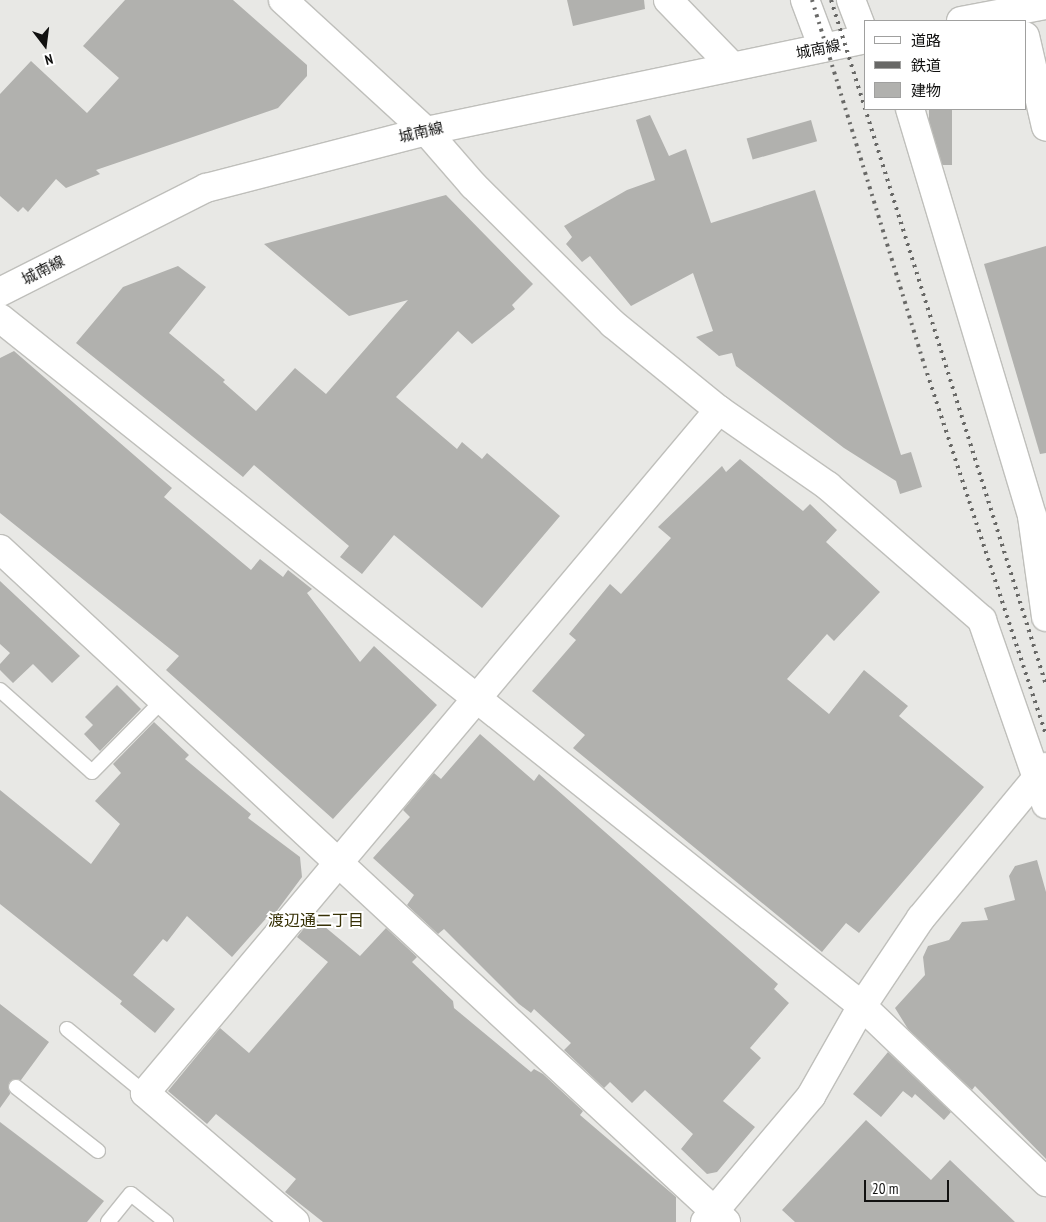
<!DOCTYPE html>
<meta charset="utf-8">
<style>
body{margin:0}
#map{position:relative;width:1046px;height:1222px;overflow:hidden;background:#e8e8e5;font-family:"PT Sans Narrow","Noto Sans JP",sans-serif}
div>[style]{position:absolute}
.pier>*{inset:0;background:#e8e8e5}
.building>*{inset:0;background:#b1b1ae;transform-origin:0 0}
.roads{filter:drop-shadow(1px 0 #bfbfbb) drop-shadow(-1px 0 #bfbfbb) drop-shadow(0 1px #bfbfbb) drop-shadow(0 -1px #bfbfbb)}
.lane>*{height:14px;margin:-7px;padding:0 7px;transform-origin:7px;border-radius:7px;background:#fff}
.street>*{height:28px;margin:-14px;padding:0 14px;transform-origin:14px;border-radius:14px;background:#fff}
.secondary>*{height:28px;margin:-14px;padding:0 14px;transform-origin:14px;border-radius:14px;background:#fff}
.rail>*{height:4px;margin-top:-2px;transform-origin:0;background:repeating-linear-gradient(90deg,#686866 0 2.5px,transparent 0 7.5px)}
span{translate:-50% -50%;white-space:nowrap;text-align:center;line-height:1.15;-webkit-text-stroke:4px #fff;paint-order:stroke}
.street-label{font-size:15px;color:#111110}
.neighbourhood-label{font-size:16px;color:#373106}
.legend{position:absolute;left:864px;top:20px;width:162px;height:90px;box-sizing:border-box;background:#fff;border:1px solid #a0a09f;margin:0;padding:6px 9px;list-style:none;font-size:15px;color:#111110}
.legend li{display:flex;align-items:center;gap:10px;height:25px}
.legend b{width:25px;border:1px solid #a0a09f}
.north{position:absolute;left:20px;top:20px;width:50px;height:50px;-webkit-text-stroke:4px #fff;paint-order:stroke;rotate:165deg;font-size:14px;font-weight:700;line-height:20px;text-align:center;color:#111110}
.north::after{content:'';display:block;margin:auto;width:18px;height:22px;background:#111110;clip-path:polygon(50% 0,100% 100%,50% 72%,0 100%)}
.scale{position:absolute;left:864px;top:1180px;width:85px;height:22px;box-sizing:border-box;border:2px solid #111110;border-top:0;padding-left:6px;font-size:15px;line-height:18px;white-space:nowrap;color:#111110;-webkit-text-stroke:4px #fff;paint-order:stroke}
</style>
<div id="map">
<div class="pier">
<i style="clip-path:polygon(1028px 0,1046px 0,1046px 71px,1042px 71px)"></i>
</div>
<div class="building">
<i style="clip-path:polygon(125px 0,233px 0,307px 65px,307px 76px,278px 108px,96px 170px,100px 174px,66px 188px,56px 179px,28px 212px,23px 207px,18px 212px,0 196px,0 94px,31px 61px,87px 113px,119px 78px,83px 46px)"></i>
<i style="clip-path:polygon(567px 0,644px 0,645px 9px,573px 26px)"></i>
<i style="left:929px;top:109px;width:23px;height:56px"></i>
<i style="clip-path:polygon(650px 115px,669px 156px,686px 149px,711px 223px,815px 190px,901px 455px,911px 452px,922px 487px,900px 494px,896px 481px,844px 448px,736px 366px,732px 353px,719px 356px,696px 337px,713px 331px,693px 273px,631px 306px,590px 256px,582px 262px,566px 244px,572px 237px,564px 226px,627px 190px,655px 180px,636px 120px)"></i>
<i style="left:811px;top:120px;width:22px;height:67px;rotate:74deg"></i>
<i style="clip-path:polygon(446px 195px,533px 284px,512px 305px,515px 309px,472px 344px,458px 331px,396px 397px,457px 449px,462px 442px,482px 459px,487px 453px,560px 516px,482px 608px,394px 535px,362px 574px,340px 557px,349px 546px,254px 465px,243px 477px,76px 343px,123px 287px,178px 266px,206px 287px,169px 333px,225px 380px,223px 382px,256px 411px,295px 368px,326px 394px,408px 300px,349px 316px,264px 244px)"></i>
<i style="clip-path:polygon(1046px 246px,1046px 453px,1040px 454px,984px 264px)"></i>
<i style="clip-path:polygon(14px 351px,172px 488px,164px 497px,251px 570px,260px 559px,283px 577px,288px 570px,312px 589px,307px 593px,360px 662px,374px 646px,437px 705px,333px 819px,166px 670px,179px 656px,0 513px,0 358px)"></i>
<i style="clip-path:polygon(740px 459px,803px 511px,810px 504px,837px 530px,826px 542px,880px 592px,834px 641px,827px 634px,787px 679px,829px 714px,864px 670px,908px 706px,899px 716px,984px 787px,859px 933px,846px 923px,822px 952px,573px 748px,585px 735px,532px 691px,576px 640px,569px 634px,610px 584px,621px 594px,671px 538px,658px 527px,722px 466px,726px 472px)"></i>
<i style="clip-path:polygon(0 581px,80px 656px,52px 683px,33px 664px,13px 683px,0 670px,0 664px,10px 653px,0 644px)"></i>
<i style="clip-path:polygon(117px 685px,141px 709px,100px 751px,84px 734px,93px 725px,85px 717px)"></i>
<i style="clip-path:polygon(154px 722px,189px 755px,185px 759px,251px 814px,248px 818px,300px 857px,302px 877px,273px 916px,270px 914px,232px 957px,187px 916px,167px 942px,163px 939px,133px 975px,175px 1009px,155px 1033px,120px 1004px,122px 1001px,0 904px,0 790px,91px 864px,120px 824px,95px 801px,121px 773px,113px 764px)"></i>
<i style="clip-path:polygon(480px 734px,534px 781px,539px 774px,778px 984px,774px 989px,789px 1003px,750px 1048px,761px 1058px,723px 1101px,755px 1127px,717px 1172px,707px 1174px,681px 1149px,693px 1134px,645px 1090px,632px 1103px,610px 1082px,604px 1088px,564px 1050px,571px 1043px,534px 1009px,531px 1013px,519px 1004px,444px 929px,438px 934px,407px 905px,414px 895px,373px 858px,410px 817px,403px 810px,434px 773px,441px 779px)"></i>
<i style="clip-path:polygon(1037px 860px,1046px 892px,1046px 1159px,975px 1086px,972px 1090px,908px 1029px,895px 1008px,925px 975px,923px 957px,928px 946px,949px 940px,962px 922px,988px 920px,984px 908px,1015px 900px,1009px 876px,1015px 866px)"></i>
<i style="clip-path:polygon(313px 917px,360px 956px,386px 928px,417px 957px,412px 962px,453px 1001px,454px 1008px,531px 1072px,534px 1069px,543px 1074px,583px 1111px,580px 1115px,676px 1197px,676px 1222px,323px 1222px,285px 1192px,296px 1179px,216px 1114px,207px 1124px,168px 1091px,220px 1028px,249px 1053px,328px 962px,297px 937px)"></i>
<i style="clip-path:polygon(0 1004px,49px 1042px,21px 1080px,9px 1082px,10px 1094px,0 1108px)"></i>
<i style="clip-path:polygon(888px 1052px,951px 1112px,944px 1120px,915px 1094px,912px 1098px,903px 1091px,881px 1117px,853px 1094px)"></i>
<i style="clip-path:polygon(866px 1120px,931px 1180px,950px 1160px,1015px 1222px,795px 1222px,782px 1210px)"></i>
<i style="clip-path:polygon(0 1122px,104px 1201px,87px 1222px,0 1222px)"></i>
</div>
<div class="roads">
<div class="lane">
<i style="left:0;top:690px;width:123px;rotate:41.7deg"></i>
<i style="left:92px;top:772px;width:101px;rotate:-45.4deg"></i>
<i style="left:67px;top:1029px;width:101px;rotate:39.4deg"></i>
<i style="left:16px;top:1087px;width:104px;rotate:38deg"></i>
<i style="left:108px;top:1222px;width:36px;rotate:-51deg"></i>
<i style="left:131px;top:1194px;width:45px;rotate:38.7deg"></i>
</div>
<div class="street">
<i style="left:668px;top:0;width:92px;rotate:45.9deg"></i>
<i style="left:805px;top:0;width:51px;rotate:69.4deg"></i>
<i style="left:851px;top:0;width:39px;rotate:69deg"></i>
<i style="left:1025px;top:36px;width:93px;rotate:77deg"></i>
<i style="left:910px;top:109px;width:425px;rotate:73.3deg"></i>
<i style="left:1032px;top:516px;width:102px;rotate:82.1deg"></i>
<i style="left:426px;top:131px;width:72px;rotate:49deg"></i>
<i style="left:473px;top:185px;width:197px;rotate:44.8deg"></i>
<i style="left:613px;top:324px;width:136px;rotate:39.1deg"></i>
<i style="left:719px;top:410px;width:133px;rotate:34.9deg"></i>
<i style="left:828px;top:486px;width:204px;rotate:41deg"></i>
<i style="left:982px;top:620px;width:195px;rotate:70.8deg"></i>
<i style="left:0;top:318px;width:1103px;rotate:38.59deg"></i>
<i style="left:862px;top:1006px;width:255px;rotate:43.7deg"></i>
<i style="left:0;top:549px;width:990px;rotate:42.83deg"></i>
<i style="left:295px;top:1222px;width:198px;rotate:-139.3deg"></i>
<i style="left:145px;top:1093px;width:892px;rotate:-49.96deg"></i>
</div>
<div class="secondary">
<i style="left:283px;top:0;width:194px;rotate:42.5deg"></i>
<i style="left:961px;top:21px;width:86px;rotate:-10.7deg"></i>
<i style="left:0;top:292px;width:231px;rotate:-26.8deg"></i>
<i style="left:206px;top:188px;width:227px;rotate:-14.5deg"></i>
<i style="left:426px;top:131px;width:449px;rotate:-11.8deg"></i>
<i style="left:705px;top:1222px;width:165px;rotate:-49.9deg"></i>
<i style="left:811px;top:1096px;width:103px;rotate:-60.5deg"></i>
<i style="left:862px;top:1006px;width:106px;rotate:-56.2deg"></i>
<i style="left:921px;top:918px;width:196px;rotate:-50.4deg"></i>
</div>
</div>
<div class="rail">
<i style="left:812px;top:0;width:390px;rotate:72.9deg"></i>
<i style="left:927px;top:373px;width:381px;rotate:71.8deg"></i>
<i style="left:831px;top:0;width:718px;rotate:72.57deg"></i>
</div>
<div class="street-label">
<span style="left:818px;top:49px;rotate:-11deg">城南線</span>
<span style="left:421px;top:132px;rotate:-13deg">城南線</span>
<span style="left:43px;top:270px;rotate:-27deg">城南線</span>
</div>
<div class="neighbourhood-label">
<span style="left:316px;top:920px">渡辺通二丁目</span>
</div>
<ul class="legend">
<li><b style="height:6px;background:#fff"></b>道路</li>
<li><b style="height:6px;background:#686866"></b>鉄道</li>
<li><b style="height:14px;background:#b1b1ae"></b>建物</li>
</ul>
<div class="north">N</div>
<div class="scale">20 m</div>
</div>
